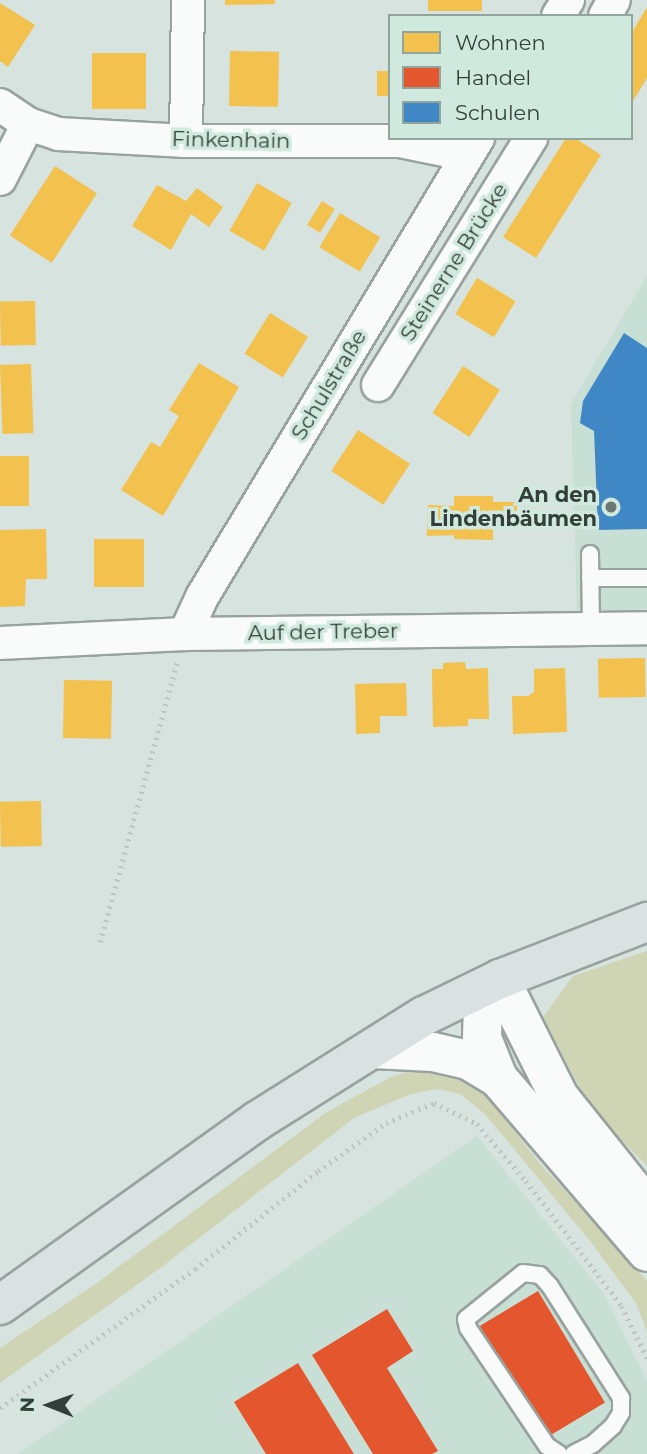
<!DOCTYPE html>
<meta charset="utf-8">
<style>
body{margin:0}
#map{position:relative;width:647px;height:1454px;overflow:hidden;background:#d6e3de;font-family:Montserrat,sans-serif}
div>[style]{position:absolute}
.built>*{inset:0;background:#c7dfd5}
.green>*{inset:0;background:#cfd4b5}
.homes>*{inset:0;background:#f2c14e;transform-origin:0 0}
.shops>*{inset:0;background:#e4572e;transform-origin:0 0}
.schools>*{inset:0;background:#3f88c5}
.path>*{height:4.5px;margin-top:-2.25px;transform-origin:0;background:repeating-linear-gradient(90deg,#bfc3c1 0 2px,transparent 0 7px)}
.roads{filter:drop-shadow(2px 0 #98a29e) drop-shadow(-2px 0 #98a29e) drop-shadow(0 2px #98a29e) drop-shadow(0 -2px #98a29e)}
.service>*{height:16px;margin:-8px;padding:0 8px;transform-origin:8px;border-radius:8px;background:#f9fbfa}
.minor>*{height:32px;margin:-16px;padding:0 16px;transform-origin:16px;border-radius:16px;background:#f9fbfa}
.secondary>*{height:38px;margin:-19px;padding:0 19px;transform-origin:19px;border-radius:19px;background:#f9fbfa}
.primary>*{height:38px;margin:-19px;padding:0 19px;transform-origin:19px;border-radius:19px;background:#d9e1e1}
.dots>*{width:19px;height:19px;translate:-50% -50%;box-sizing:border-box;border:4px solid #d0e9df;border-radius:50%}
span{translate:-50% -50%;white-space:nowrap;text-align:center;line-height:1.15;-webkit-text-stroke:7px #d0e9df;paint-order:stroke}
.street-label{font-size:21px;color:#343e3a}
.poi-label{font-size:21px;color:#343e3a;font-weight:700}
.right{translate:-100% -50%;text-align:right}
.legend{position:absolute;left:388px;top:14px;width:245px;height:126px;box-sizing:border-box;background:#d0e9df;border:2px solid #92a59d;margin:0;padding:9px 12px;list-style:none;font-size:21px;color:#343e3a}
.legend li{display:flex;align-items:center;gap:14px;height:35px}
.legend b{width:35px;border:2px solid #92a59d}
.north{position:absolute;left:14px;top:1370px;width:70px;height:70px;-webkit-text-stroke:5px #d0e9df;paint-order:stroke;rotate:271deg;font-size:19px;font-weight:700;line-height:28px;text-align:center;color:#343e3a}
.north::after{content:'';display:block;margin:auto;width:24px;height:32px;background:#343e3a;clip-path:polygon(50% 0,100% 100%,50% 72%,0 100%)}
</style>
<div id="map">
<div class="built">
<i style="clip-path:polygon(647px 276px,647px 609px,577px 611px,571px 404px)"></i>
<i style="clip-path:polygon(477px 1136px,604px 1294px,647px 1381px,647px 1454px,18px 1454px)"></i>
</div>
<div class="green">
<i style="clip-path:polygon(647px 951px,647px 1166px,590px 1108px,543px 1017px,573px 976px)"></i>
<i style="clip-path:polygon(422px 1067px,451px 1072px,479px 1086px,540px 1164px,630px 1261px,647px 1281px,647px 1331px,636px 1303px,590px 1241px,485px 1114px,460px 1094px,437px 1089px,411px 1094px,354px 1118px,163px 1266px,0 1383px,0 1348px,97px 1283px,327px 1112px,391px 1077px)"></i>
</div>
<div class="homes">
<i style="clip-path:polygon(225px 0,275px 0,275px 4px,225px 5px)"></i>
<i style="left:428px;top:0;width:54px;height:11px"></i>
<i style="clip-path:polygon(0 3px,35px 25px,8px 67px,0 61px)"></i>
<i style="clip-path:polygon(647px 7px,647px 78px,631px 104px,631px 34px)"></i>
<i style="left:230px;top:51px;width:49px;height:55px;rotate:1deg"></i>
<i style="left:146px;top:53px;width:56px;height:54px;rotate:90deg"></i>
<i style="left:390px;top:71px;width:25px;height:13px;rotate:90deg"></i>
<i style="clip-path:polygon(566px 138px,575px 138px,601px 155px,536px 258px,503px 237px)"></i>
<i style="left:55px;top:166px;width:50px;height:83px;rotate:33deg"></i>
<i style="left:257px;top:183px;width:40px;height:55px;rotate:30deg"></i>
<i style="clip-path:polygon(157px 185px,186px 201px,197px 188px,223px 207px,209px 227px,191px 214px,171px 250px,132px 226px)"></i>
<i style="left:322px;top:201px;width:15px;height:28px;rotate:32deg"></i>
<i style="left:340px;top:213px;width:47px;height:40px;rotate:31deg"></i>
<i style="left:477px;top:278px;width:45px;height:42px;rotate:31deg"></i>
<i style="left:35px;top:301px;width:44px;height:35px;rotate:89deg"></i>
<i style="left:270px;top:313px;width:45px;height:48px;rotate:32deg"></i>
<i style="clip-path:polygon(199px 363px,239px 387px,163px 516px,121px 490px,151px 442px,160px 447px,179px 416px,169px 410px)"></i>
<i style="left:31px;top:364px;width:69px;height:31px;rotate:88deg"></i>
<i style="left:463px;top:366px;width:44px;height:56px;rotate:33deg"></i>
<i style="left:358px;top:430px;width:62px;height:49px;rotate:33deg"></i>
<i style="left:0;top:456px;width:29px;height:50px"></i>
<i style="clip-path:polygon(454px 496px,493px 496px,493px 502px,517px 502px,517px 525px,493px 526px,493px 540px,454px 539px,454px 535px,427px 536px,428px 505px,454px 506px)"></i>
<i style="clip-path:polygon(46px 529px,47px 579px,26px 579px,25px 606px,0 607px,0 530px)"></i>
<i style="left:144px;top:539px;width:48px;height:50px;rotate:90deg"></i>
<i style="left:645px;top:658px;width:39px;height:47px;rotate:89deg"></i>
<i style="clip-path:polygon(465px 662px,466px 669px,488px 668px,489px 719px,468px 719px,468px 726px,433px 727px,432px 669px,443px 669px,443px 663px)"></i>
<i style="clip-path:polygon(565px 668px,567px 732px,513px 734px,512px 696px,528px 696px,534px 692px,534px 669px)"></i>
<i style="left:64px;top:680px;width:48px;height:58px;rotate:1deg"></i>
<i style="clip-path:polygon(406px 683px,407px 716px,380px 716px,380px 733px,356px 734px,355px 684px)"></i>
<i style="left:41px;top:801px;width:45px;height:41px;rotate:89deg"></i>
</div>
<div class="shops">
<i style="left:538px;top:1291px;width:130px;height:68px;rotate:59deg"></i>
<i style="clip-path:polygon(387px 1309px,413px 1351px,387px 1368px,438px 1451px,432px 1454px,373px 1454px,312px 1355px)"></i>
<i style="clip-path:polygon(298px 1363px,354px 1454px,266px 1454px,234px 1402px)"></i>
</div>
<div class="schools">
<i style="clip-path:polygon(624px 333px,647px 348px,647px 529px,598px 530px,594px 431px,580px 423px,583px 401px)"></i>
</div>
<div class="path">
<i style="left:100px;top:942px;width:290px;rotate:-74.6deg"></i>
<i style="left:0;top:1408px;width:239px;rotate:-35.5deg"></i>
<i style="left:195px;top:1269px;width:157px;rotate:-38.5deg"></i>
<i style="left:318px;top:1171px;width:83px;rotate:-35.2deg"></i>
<i style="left:386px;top:1123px;width:52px;rotate:-22.6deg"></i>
<i style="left:434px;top:1103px;width:48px;rotate:26deg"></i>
<i style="left:477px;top:1124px;width:75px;rotate:49.3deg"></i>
<i style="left:526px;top:1181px;width:158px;rotate:52.5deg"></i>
<i style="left:622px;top:1306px;width:58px;rotate:64.3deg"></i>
</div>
<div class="roads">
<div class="service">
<i style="left:590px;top:554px;width:75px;rotate:89.2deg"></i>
<i style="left:590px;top:578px;width:57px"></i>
<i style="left:559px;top:1454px;width:14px;rotate:-146deg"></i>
<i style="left:547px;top:1446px;width:142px;rotate:-123.8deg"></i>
<i style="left:468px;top:1328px;width:9px;rotate:-103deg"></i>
<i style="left:466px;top:1319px;width:73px;rotate:-38.9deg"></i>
<i style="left:523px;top:1273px;width:17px;rotate:7deg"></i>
<i style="left:540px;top:1275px;width:15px;rotate:48deg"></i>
<i style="left:550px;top:1286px;width:133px;rotate:57.6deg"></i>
<i style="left:621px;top:1398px;width:15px;rotate:90deg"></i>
<i style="left:621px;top:1413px;width:15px;rotate:122deg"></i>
<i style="left:613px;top:1426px;width:27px;rotate:138deg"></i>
<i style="left:593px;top:1444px;width:22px;rotate:153deg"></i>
</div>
<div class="minor">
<i style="left:558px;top:16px;width:19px;rotate:-58deg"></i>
<i style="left:605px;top:16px;width:18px;rotate:-61deg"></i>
<i style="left:0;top:105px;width:34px;rotate:34deg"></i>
<i style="left:28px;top:124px;width:32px;rotate:18deg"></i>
<i style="left:58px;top:134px;width:128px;rotate:3.1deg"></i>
<i style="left:186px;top:141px;width:214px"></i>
<i style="left:400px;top:141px;width:69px;rotate:11.6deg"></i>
<i style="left:186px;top:141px;width:141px;rotate:-89.2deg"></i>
<i style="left:0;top:179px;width:62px;rotate:-63deg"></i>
<i style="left:378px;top:385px;width:291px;rotate:-58.2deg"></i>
<i style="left:185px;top:634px;width:41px;rotate:-65.3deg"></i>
<i style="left:202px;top:597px;width:536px;rotate:-58.98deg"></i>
<i style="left:0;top:643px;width:185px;rotate:-2.8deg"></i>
<i style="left:185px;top:634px;width:462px;rotate:-0.7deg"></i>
</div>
<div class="secondary">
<i style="left:500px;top:979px;width:33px;rotate:121deg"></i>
<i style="left:483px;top:1007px;width:31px;rotate:92deg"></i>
<i style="left:482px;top:1038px;width:43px;rotate:68.2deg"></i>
<i style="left:498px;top:1078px;width:229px;rotate:49.4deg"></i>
<i style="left:500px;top:979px;width:132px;rotate:63.4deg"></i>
<i style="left:559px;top:1097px;width:141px;rotate:51.3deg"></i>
<i style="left:373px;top:1049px;width:60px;rotate:2.9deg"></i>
<i style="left:433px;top:1052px;width:36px;rotate:13deg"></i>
<i style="left:468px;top:1060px;width:35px;rotate:31deg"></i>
</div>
<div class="primary">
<i style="left:0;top:1305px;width:316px;rotate:-35.6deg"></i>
<i style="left:257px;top:1121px;width:197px;rotate:-32.2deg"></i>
<i style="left:424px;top:1016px;width:85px;rotate:-26deg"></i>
<i style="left:500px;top:979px;width:158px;rotate:-21.2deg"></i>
</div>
</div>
<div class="dots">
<i style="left:611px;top:507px;background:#6d7873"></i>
</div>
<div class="street-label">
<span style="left:231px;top:140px;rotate:1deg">Finkenhain</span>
<span style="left:454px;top:262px;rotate:-58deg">Steinerne Brücke</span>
<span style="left:329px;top:385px;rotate:-59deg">Schulstraße</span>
<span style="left:323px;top:632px;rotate:-1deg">Auf der Treber</span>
</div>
<div class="poi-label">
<span class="right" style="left:597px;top:507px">An den<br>Lindenbäumen</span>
</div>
<ul class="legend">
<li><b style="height:19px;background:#f2c14e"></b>Wohnen</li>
<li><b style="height:19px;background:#e4572e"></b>Handel</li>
<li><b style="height:19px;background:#3f88c5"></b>Schulen</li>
</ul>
<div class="north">N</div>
</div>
